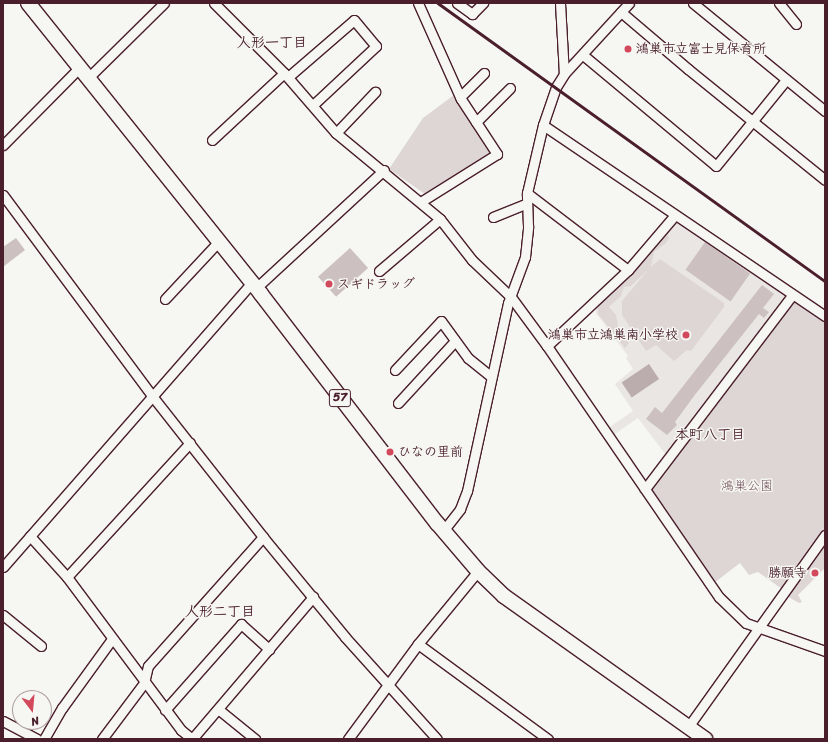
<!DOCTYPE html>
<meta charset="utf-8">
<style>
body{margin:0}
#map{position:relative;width:828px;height:742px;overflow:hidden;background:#f6f6f2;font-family:Sriracha,"Klee One",sans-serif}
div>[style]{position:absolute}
.built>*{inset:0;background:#e9e6e3}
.green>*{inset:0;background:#ddd6d5}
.water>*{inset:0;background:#bbadae;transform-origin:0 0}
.building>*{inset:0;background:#ccc1c0;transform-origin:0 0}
.roads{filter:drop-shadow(1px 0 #4a1f2b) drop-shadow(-1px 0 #4a1f2b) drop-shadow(0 1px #4a1f2b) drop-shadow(0 -1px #4a1f2b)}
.minor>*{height:9px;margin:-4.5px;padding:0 4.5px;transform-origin:4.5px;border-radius:4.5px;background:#f6f6f2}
.primary>*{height:14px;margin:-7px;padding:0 7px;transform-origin:7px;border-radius:7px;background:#f6f6f2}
.rail>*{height:2.5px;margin:-1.25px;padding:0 1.25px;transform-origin:1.25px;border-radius:1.25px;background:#4a1f2b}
.dots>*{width:11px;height:11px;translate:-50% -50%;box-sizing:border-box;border:2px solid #f6f6f2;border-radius:50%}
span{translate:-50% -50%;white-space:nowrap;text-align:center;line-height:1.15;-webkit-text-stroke:3px #f6f6f2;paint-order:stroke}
.shield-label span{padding:1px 3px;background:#f6f6f2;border:1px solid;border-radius:3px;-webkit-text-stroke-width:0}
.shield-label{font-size:12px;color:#4a1f2b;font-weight:700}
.poi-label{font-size:13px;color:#4a1f2b;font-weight:700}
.left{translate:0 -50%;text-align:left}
.right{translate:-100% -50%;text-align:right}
.park-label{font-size:13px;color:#6f4d56}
.neighbourhood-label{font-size:14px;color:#4a1f2b;font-weight:700}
.frame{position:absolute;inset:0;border:4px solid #4a1f2b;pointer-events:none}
.north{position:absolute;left:12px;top:690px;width:40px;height:40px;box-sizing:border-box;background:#f6f6f2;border:1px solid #b1a0a2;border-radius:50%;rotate:164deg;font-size:11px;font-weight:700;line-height:16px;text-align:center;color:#4a1f2b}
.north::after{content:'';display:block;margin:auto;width:14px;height:18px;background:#d1495b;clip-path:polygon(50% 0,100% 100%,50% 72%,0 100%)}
</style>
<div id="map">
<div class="built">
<i style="clip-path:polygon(673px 221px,677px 221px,786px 295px,786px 300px,666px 455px,638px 418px,612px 436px,607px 429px,633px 411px,615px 384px,633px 369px,626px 358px,628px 356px,596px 313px,596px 306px)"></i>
</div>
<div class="green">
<i style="clip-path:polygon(454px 95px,489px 150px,489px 154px,425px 194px,389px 169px,423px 118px)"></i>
<i style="clip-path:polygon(665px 232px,669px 238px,666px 243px,654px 252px,651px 267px,660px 259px,724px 303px,724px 307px,691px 351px,687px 350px,674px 361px,656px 345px,646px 351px,622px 315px,622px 301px,648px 270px,631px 286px,624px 287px,621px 296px,609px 307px,616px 315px,618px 326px,628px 338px,629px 343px,625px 348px,598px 314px,598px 307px)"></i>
<i style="clip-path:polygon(792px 297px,825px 317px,825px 531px,782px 589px,758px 572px,749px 575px,740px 563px,714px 583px,650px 491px,654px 481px)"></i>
<i style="clip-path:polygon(825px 540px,825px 568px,798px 595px,802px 602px,799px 603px,785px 595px)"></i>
</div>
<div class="water">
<i style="left:649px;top:364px;width:18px;height:33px;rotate:56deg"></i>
</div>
<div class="building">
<i style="clip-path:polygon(16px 238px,25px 250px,3px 267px,3px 247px)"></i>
<i style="left:705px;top:242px;width:55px;height:34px;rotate:35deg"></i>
<i style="left:350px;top:248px;width:27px;height:43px;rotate:48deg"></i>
<i style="clip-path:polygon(762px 285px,774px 294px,763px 308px,769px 312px,764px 318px,759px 314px,694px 396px,675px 422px,677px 425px,667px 435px,646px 419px,655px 407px,662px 413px)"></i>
</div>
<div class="roads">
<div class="minor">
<i style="left:214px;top:3px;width:99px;rotate:45deg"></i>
<i style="left:284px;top:73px;width:79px;rotate:49.1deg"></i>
<i style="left:336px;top:133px;width:135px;rotate:39.6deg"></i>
<i style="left:440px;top:219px;width:52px;rotate:52deg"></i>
<i style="left:472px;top:260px;width:54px;rotate:43.5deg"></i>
<i style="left:511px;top:297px;width:61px;rotate:53.7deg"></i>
<i style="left:547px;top:346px;width:304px;rotate:55.6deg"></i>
<i style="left:719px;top:597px;width:37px;rotate:44deg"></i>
<i style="left:746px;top:623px;width:84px;rotate:19.5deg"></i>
<i style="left:418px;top:3px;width:105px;rotate:65.9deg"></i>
<i style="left:461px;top:99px;width:66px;rotate:56.8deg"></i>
<i style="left:497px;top:154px;width:89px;rotate:147.9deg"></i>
<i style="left:457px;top:3px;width:19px;rotate:36deg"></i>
<i style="left:472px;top:14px;width:16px;rotate:-45deg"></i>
<i style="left:560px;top:3px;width:71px;rotate:86.8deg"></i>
<i style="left:693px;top:3px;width:171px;rotate:39.3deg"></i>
<i style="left:779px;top:3px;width:27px;rotate:51deg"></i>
<i style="left:621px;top:12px;width:88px;rotate:40.4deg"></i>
<i style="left:688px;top:69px;width:176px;rotate:39deg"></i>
<i style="left:583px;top:55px;width:173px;rotate:39.8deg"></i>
<i style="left:716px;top:166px;width:111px;rotate:-50.9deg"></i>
<i style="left:89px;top:77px;width:105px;rotate:-44.6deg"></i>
<i style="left:288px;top:77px;width:87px;rotate:-40.8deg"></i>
<i style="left:354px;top:20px;width:34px;rotate:50deg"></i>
<i style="left:376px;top:46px;width:86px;rotate:136.9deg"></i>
<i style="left:460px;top:97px;width:34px;rotate:-45deg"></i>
<i style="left:476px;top:122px;width:48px;rotate:-45deg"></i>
<i style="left:543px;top:125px;width:341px;rotate:34.1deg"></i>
<i style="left:336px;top:133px;width:57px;rotate:-46.4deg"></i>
<i style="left:212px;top:140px;width:98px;rotate:-42.9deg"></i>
<i style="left:3px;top:145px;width:111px;rotate:-45.4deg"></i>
<i style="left:527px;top:193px;width:127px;rotate:37.3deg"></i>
<i style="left:3px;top:195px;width:252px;rotate:53.4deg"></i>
<i style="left:153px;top:397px;width:178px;rotate:51.8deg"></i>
<i style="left:263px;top:537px;width:129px;rotate:50.6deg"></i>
<i style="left:345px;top:637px;width:137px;rotate:48deg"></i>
<i style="left:493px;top:217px;width:35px;rotate:-22deg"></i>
<i style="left:379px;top:271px;width:80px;rotate:-40.4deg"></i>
<i style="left:256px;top:288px;width:174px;rotate:-42.7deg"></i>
<i style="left:165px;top:299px;width:79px;rotate:-47deg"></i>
<i style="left:547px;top:346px;width:111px;rotate:-43.2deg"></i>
<i style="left:628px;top:270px;width:72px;rotate:-49.5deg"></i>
<i style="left:395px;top:370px;width:67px;rotate:-46.8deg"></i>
<i style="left:441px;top:321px;width:46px;rotate:53.9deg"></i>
<i style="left:468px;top:358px;width:28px;rotate:39deg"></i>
<i style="left:398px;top:403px;width:84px;rotate:-47.4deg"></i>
<i style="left:645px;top:489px;width:243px;rotate:-52.8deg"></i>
<i style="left:443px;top:531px;width:28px;rotate:-52deg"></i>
<i style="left:460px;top:509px;width:19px;rotate:-69deg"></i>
<i style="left:467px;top:491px;width:192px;rotate:-77.7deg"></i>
<i style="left:508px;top:303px;width:49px;rotate:-69.7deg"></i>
<i style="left:525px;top:257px;width:31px;rotate:-84deg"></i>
<i style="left:528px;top:226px;width:33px;rotate:-92deg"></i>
<i style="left:527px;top:193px;width:70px;rotate:-76.8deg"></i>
<i style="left:543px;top:125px;width:40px;rotate:-71.1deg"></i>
<i style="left:556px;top:87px;width:15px;rotate:-58deg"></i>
<i style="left:564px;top:74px;width:96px;rotate:-47.5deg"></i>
<i style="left:30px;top:536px;width:55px;rotate:47.9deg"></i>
<i style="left:67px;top:577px;width:191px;rotate:53.3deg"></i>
<i style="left:181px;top:730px;width:14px;rotate:39deg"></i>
<i style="left:3px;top:567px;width:378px;rotate:-48.8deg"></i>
<i style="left:67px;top:577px;width:182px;rotate:-47.5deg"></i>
<i style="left:3px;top:615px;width:49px;rotate:39.2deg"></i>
<i style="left:418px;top:644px;width:161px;rotate:36.2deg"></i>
<i style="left:218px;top:709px;width:48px;rotate:39deg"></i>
<i style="left:165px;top:710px;width:115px;rotate:-48.5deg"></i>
<i style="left:241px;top:624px;width:38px;rotate:42deg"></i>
<i style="left:3px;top:721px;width:38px;rotate:28deg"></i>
<i style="left:688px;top:727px;width:236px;rotate:-54.5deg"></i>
<i style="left:44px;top:739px;width:36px;rotate:-60deg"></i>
<i style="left:62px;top:708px;width:85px;rotate:-54.1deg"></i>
<i style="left:102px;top:739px;width:70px;rotate:-53.1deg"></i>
<i style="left:144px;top:683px;width:17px;rotate:-77deg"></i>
<i style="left:148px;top:666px;width:173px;rotate:-48.3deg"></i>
<i style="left:192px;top:739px;width:187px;rotate:-49.6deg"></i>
<i style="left:348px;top:739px;width:118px;rotate:-53.6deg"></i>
<i style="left:418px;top:644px;width:94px;rotate:-50.6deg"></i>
</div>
<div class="primary">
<i style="left:28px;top:3px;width:373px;rotate:51.3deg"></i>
<i style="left:261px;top:294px;width:289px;rotate:52.5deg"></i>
<i style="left:437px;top:523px;width:63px;rotate:49.5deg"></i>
<i style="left:478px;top:571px;width:36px;rotate:44deg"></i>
<i style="left:504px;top:596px;width:247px;rotate:35.4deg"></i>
</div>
</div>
<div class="rail">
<i style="left:438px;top:3px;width:477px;rotate:35.7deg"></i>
</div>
<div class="dots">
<i style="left:628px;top:49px;background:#d1495b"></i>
<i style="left:329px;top:284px;background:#d1495b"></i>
<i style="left:686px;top:335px;background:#d1495b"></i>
<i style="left:390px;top:452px;background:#d1495b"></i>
<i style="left:815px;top:573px;background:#d1495b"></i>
</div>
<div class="shield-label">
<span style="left:340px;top:398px">57</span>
</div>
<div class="poi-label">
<span class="left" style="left:636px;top:49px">鴻巣市立富士見保育所</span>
<span class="left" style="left:337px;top:284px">スギドラッグ</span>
<span class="right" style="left:678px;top:335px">鴻巣市立鴻巣南小学校</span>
<span class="left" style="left:398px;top:452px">ひなの里前</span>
<span class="right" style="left:807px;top:573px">勝願寺</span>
</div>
<div class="park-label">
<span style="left:747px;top:486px">鴻巣公園</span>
</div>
<div class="neighbourhood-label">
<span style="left:272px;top:43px">人形一丁目</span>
<span style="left:710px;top:435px">本町八丁目</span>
<span style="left:220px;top:612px">人形二丁目</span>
</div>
<div class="frame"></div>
<div class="north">N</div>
</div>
